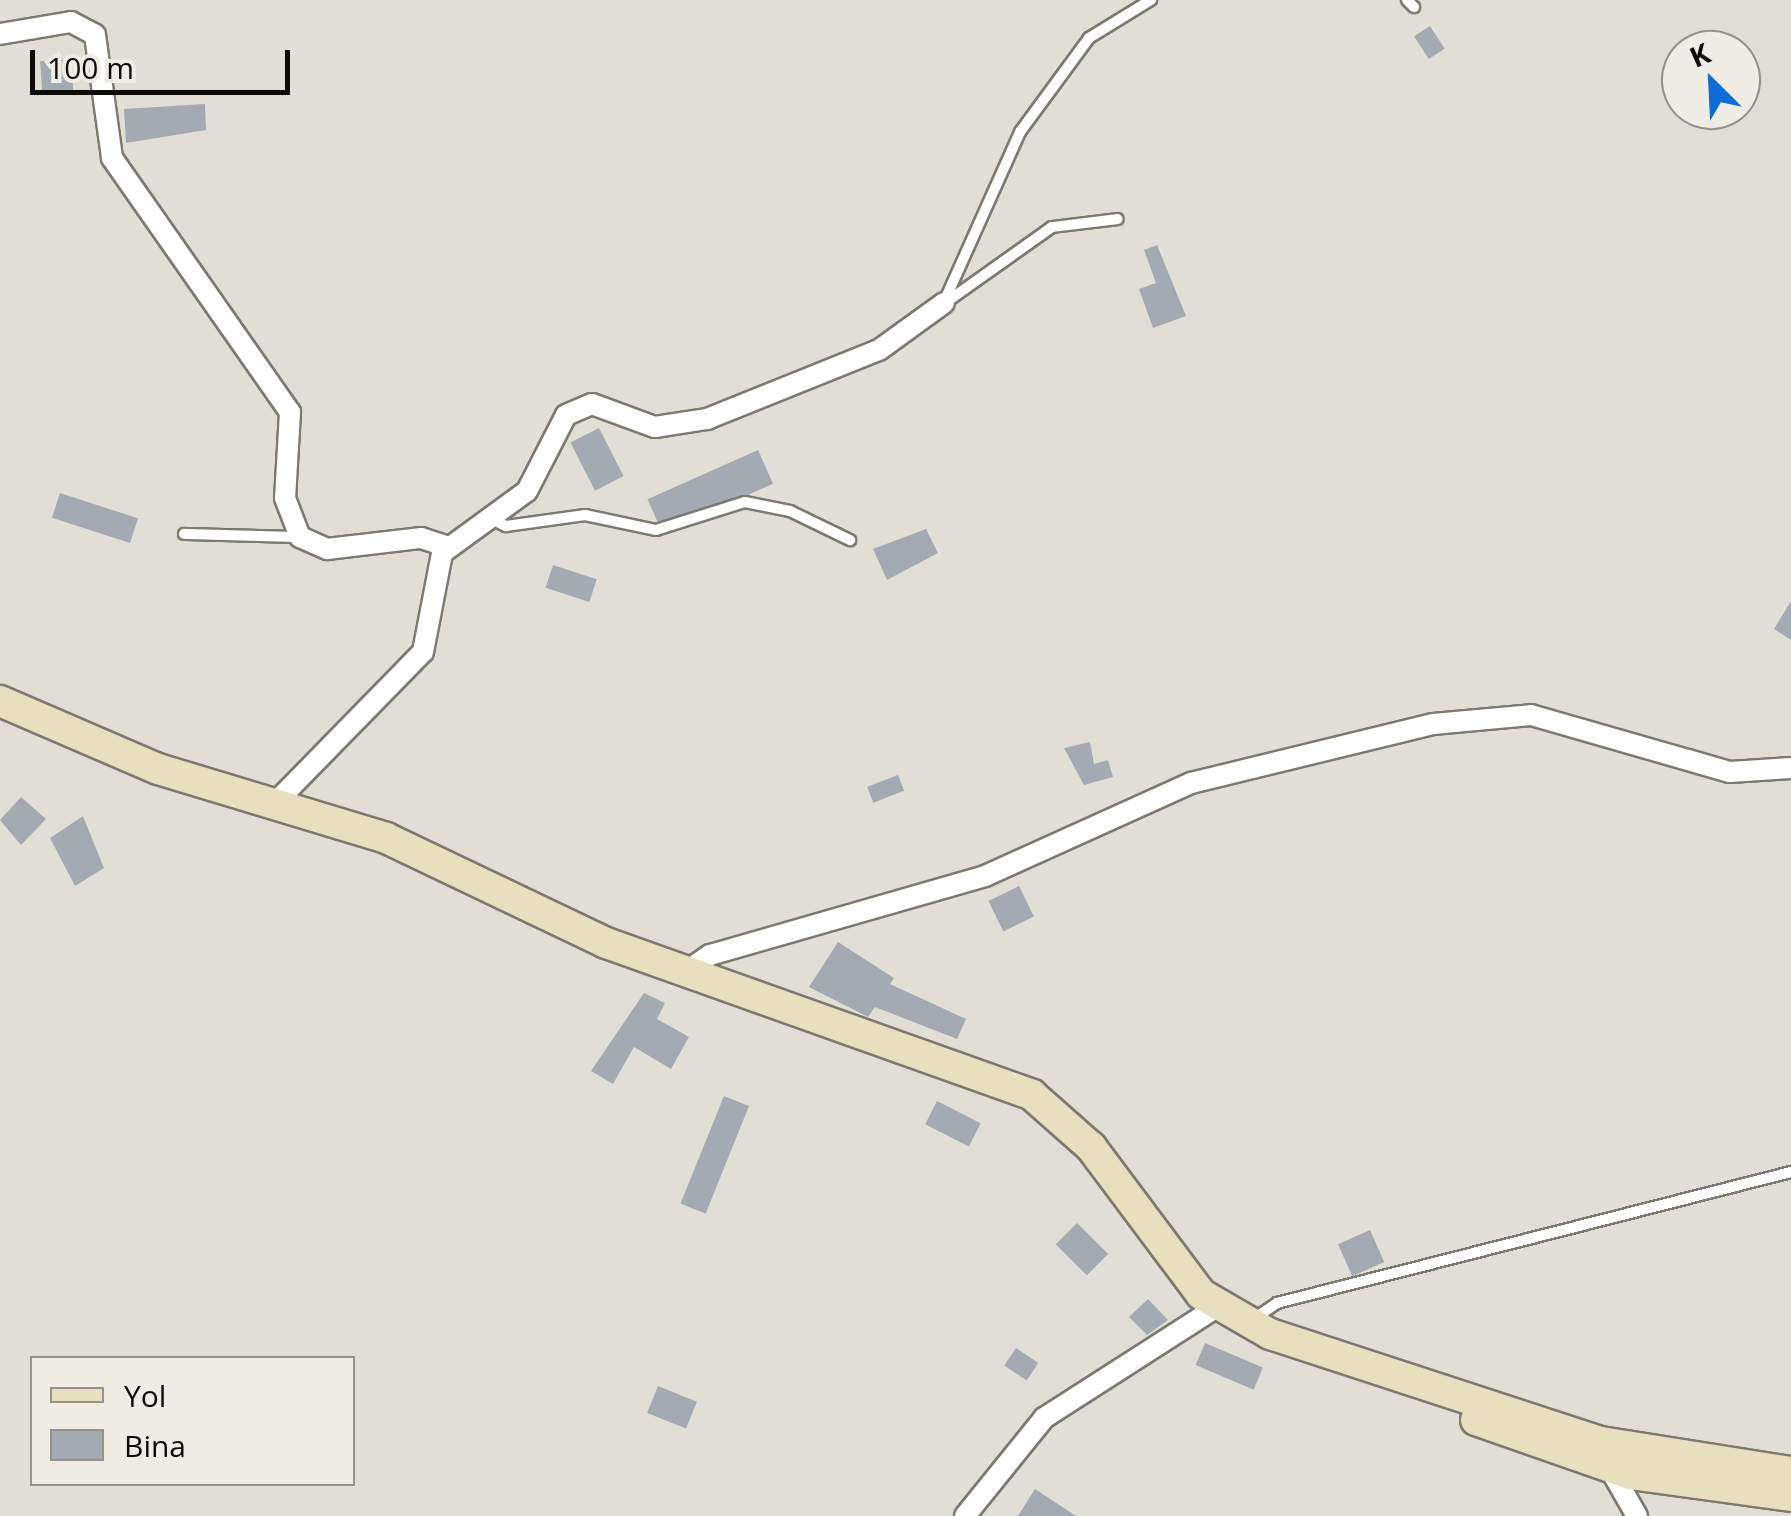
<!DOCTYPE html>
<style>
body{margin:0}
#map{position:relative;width:1791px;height:1516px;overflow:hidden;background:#e1dfd5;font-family:"Open Sans",sans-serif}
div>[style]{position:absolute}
.building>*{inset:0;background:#a4aab2;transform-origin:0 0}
.roads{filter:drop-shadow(2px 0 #7b7970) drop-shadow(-2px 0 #7b7970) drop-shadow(0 2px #7b7970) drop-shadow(0 -2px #7b7970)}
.lane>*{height:10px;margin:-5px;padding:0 5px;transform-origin:5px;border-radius:5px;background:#fff}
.street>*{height:20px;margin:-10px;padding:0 10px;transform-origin:10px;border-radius:10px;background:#fff}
.secondary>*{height:30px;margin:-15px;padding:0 15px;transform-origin:15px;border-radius:15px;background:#e7dfbd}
span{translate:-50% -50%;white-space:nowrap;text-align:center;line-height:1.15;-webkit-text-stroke:10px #eeece3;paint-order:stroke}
.legend{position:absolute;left:30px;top:1356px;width:325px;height:130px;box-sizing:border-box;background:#eeece3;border:2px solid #94928b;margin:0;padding:12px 18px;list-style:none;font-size:30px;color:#0c0b08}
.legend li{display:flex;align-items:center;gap:20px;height:50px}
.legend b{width:50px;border:2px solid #94928b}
.north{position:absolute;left:1661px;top:30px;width:100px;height:100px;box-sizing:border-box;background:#eeece3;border:2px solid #94928b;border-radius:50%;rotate:336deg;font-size:28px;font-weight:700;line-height:40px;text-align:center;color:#0c0b08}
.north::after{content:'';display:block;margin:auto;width:35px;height:45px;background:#0d6cd5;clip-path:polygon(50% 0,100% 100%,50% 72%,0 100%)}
.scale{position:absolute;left:30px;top:50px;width:260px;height:45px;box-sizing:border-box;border:5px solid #0c0b08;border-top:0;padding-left:12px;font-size:30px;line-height:35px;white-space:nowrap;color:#0c0b08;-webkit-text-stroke:8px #eeece3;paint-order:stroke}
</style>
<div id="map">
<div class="building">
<i style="left:1430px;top:26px;width:27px;height:19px;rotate:57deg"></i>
<i style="left:71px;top:59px;width:31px;height:31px;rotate:86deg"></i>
<i style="clip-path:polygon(205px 104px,206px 130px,126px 143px,124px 109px)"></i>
<i style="clip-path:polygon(1157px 245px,1186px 316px,1153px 328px,1139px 289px,1156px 283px,1144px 250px)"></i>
<i style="left:599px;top:428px;width:54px;height:32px;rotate:63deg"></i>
<i style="left:758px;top:450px;width:37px;height:121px;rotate:66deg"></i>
<i style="left:60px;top:493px;width:82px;height:26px;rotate:18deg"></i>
<i style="clip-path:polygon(926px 529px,938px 553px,887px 580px,873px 549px)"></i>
<i style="left:553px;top:565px;width:46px;height:24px;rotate:18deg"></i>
<i style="clip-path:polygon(1791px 601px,1791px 640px,1774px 629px)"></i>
<i style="clip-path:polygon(1090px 742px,1094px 764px,1108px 760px,1113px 777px,1084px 785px,1064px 748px)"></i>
<i style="left:898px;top:775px;width:17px;height:33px;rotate:69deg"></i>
<i style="clip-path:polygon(21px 797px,46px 819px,21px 845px,0 820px)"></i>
<i style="clip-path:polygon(83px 816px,104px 868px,75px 886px,50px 838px)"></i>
<i style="left:1019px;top:886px;width:34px;height:34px;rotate:64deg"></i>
<i style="clip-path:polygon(838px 942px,894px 978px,890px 984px,966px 1019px,957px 1039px,875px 1007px,868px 1017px,809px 987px)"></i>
<i style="clip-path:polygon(644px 993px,665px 1003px,657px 1019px,689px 1037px,671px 1069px,634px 1047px,613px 1084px,591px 1071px)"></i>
<i style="left:724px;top:1096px;width:27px;height:116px;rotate:22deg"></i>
<i style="left:937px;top:1101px;width:49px;height:26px;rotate:27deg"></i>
<i style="left:1077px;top:1223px;width:44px;height:30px;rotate:45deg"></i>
<i style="left:1370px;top:1230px;width:35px;height:35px;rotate:66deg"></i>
<i style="clip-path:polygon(1148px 1299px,1168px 1320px,1147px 1335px,1129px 1317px)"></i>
<i style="left:1205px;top:1343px;width:63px;height:24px;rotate:23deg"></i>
<i style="left:1016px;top:1348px;width:27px;height:21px;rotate:34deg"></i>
<i style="left:658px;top:1386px;width:42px;height:29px;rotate:22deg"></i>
<i style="clip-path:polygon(1035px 1489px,1076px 1516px,1018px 1516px)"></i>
</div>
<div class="roads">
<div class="lane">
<i style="left:1407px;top:0;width:10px;rotate:45deg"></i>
<i style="left:944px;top:302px;width:186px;rotate:-65.9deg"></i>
<i style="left:1020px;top:132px;width:117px;rotate:-53.7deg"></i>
<i style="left:1089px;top:38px;width:73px;rotate:-31.5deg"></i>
<i style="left:945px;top:303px;width:131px;rotate:-35.4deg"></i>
<i style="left:1052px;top:227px;width:66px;rotate:-6.9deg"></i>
<i style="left:490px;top:518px;width:18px;rotate:27deg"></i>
<i style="left:506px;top:526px;width:80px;rotate:-7.9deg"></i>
<i style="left:585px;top:515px;width:73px;rotate:11.9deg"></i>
<i style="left:656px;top:530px;width:93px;rotate:-17.5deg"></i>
<i style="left:745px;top:502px;width:46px;rotate:11.3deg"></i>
<i style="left:790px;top:511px;width:67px;rotate:25.8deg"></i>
<i style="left:184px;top:534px;width:115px;rotate:1.5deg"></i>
<i style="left:1252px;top:1320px;width:30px;rotate:-34deg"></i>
<i style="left:1277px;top:1303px;width:530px;rotate:-14.3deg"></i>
</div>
<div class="street">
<i style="left:0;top:34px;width:72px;rotate:-9.6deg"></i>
<i style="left:71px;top:22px;width:27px;rotate:28deg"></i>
<i style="left:95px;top:35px;width:124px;rotate:82.1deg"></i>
<i style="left:112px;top:158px;width:310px;rotate:55deg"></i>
<i style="left:290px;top:412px;width:86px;rotate:93.3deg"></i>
<i style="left:285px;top:498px;width:42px;rotate:69deg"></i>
<i style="left:300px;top:537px;width:30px;rotate:24deg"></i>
<i style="left:327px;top:549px;width:95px;rotate:-6.7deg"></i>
<i style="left:421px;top:538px;width:26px;rotate:18deg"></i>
<i style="left:275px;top:803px;width:211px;rotate:-45.6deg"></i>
<i style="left:423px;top:652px;width:101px;rotate:-79.1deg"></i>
<i style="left:442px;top:553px;width:105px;rotate:-36.1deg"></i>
<i style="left:527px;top:491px;width:85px;rotate:-62.8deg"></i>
<i style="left:566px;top:415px;width:28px;rotate:-23deg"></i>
<i style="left:592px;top:404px;width:67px;rotate:20.1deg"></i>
<i style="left:655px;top:427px;width:53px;rotate:-8.7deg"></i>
<i style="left:707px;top:419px;width:185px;rotate:-21.9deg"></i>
<i style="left:879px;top:350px;width:80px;rotate:-35.9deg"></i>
<i style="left:684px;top:973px;width:32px;rotate:-35deg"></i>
<i style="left:710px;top:955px;width:286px;rotate:-16deg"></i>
<i style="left:985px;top:876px;width:226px;rotate:-24.3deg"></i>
<i style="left:1191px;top:783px;width:249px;rotate:-13.7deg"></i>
<i style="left:1433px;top:724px;width:98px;rotate:-5.2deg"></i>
<i style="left:1531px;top:715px;width:207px;rotate:16deg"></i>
<i style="left:1730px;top:772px;width:61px;rotate:-3.8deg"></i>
<i style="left:1610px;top:1469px;width:54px;rotate:60.1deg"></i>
<i style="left:965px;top:1516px;width:126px;rotate:-51.1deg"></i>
<i style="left:1044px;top:1418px;width:206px;rotate:-32.7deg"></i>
</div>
<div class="secondary">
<i style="left:0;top:701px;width:172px;rotate:23.3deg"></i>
<i style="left:158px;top:769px;width:238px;rotate:16.8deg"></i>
<i style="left:386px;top:838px;width:244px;rotate:25.5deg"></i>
<i style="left:606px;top:943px;width:452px;rotate:19.6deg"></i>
<i style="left:1032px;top:1095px;width:79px;rotate:41.4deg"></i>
<i style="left:1091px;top:1147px;width:184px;rotate:53.2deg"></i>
<i style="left:1201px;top:1294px;width:80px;rotate:30.1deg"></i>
<i style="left:1270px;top:1334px;width:348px;rotate:18.1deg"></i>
<i style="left:1601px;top:1442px;width:192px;rotate:9deg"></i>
<i style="left:1476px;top:1420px;width:163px;rotate:19.3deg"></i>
<i style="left:1630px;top:1474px;width:162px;rotate:7.8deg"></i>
</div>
</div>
<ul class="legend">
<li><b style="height:12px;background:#e7dfbd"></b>Yol</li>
<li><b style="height:28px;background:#a4aab2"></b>Bina</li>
</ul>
<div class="north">K</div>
<div class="scale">100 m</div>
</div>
